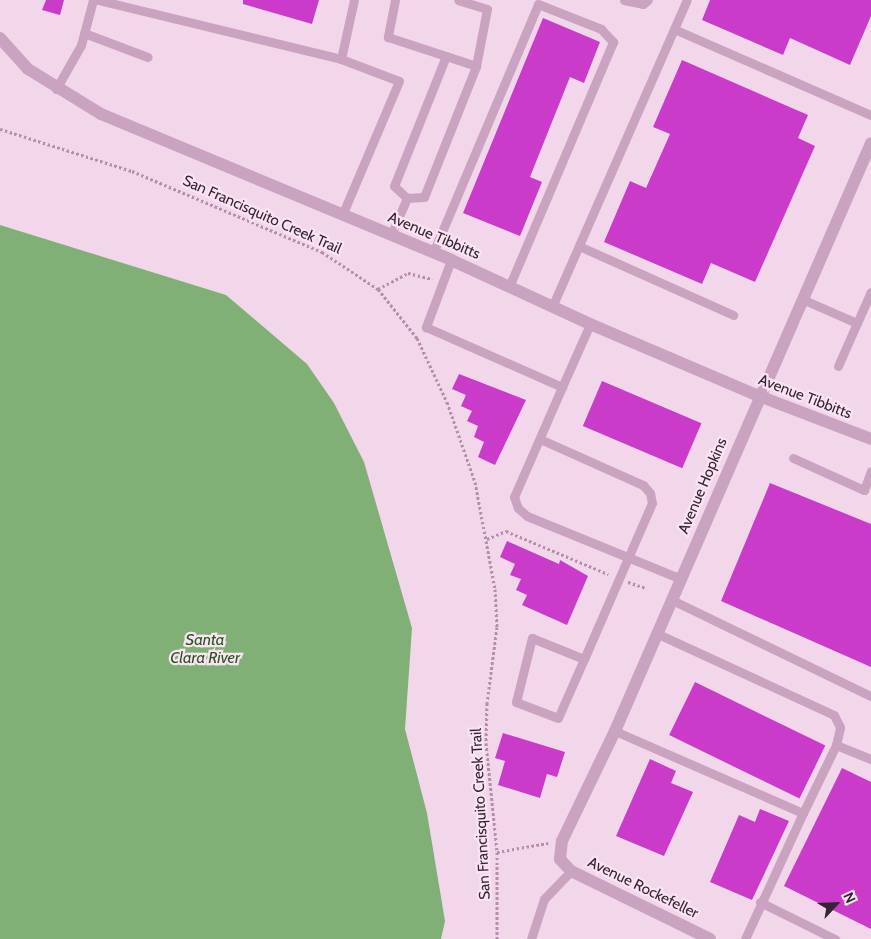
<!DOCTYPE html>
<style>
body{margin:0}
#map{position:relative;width:871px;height:939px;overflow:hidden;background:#f2d7ea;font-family:Cabin,sans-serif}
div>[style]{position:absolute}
.water>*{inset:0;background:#80b075}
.building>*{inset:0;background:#cb3bca;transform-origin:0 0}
.path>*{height:3px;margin-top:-1.5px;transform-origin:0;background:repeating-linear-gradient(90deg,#b68dae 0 2.5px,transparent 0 5px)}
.lane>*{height:9px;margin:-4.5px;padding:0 4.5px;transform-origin:4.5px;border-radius:4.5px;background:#caa3c1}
.street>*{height:12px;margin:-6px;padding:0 6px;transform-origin:6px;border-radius:6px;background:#caa3c1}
span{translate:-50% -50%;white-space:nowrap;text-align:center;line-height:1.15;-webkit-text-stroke:4.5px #fae3f3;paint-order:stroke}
.street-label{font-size:15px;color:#342533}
.water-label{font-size:16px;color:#245719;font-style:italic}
.north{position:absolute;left:811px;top:879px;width:50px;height:50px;-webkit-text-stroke:4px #fae3f3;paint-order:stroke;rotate:65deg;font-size:14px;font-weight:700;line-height:20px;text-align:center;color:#342533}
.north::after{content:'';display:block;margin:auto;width:18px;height:22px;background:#342533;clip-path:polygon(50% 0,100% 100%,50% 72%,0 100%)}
</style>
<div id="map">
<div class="water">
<i style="clip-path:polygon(0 225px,226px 295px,307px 364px,334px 403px,364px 462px,412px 628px,405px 729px,427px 813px,445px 921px,441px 939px,0 939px)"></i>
</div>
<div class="building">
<i style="clip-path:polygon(46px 0,64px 0,60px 15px,42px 10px)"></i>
<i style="clip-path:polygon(243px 0,319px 0,312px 24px,243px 4px)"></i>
<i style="clip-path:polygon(710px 0,871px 0,871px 16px,850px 65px,790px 38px,783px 55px,702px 20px)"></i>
<i style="clip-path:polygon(543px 18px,600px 42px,584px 83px,570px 77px,530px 177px,542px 182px,520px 236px,463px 213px)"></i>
<i style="clip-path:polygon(682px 60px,808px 115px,798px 138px,815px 146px,755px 282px,711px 263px,702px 284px,604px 242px,630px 181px,646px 188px,670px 134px,653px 127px)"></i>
<i style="clip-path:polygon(459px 374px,526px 400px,495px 465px,478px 457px,484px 442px,474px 437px,478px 426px,467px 421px,472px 411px,461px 406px,466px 395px,452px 389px)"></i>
<i style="left:602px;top:381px;width:108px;height:49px;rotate:23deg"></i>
<i style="clip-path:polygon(770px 483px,871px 524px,871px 667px,721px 601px)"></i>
<i style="clip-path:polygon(507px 541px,559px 564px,560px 560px,588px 576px,567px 625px,522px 605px,527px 595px,516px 590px,521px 579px,510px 575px,515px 564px,500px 557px)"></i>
<i style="left:695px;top:682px;width:145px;height:59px;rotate:26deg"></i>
<i style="clip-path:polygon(503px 733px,565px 752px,557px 777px,547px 774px,540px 798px,498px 785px,505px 761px,495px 758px)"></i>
<i style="clip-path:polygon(650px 759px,676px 771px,671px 783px,693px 792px,664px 856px,616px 836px)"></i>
<i style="clip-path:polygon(842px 768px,871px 782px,871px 929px,784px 886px)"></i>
<i style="clip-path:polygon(760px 809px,789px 821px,752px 900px,710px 882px,739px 815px,755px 822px)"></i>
</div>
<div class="path">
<i style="left:0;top:129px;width:139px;rotate:17.7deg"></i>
<i style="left:132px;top:171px;width:207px;rotate:23.1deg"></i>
<i style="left:322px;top:252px;width:67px;rotate:33.5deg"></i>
<i style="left:378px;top:289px;width:63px;rotate:51.5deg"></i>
<i style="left:417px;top:338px;width:71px;rotate:64.9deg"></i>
<i style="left:447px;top:402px;width:85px;rotate:70.7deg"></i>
<i style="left:475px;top:482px;width:109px;rotate:79.4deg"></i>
<i style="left:495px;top:589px;width:38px;rotate:87deg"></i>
<i style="left:497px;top:627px;width:77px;rotate:97.5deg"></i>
<i style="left:487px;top:703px;width:40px;rotate:91.4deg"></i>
<i style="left:486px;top:743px;width:110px;rotate:84.2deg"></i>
<i style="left:497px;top:852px;width:87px;rotate:90deg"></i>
<i style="left:378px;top:289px;width:34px;rotate:-28deg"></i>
<i style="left:408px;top:273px;width:25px;rotate:14deg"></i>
<i style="left:487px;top:539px;width:21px;rotate:-23deg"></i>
<i style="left:506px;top:531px;width:111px;rotate:22.9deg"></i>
<i style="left:628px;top:582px;width:18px;rotate:19deg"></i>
<i style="left:497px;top:852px;width:52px;rotate:-10deg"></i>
</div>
<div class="lane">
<i style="left:98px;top:0;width:250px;rotate:13.6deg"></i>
<i style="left:341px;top:59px;width:60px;rotate:-77.6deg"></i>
<i style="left:395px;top:0;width:38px;rotate:101deg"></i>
<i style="left:388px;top:37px;width:93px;rotate:18.2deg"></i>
<i style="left:624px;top:0;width:19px;rotate:12deg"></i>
<i style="left:643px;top:4px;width:6px;rotate:-39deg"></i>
<i style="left:674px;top:29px;width:215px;rotate:23.6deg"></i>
<i style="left:84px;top:33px;width:68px;rotate:20.6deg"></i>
<i style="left:446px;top:56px;width:140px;rotate:111.8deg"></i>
<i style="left:394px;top:186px;width:18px;rotate:43deg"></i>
<i style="left:407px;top:198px;width:17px;rotate:-3deg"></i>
<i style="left:424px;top:197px;width:141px;rotate:-68.3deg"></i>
<i style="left:476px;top:66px;width:58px;rotate:-79.1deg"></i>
<i style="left:487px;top:9px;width:30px;rotate:-163deg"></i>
<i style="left:341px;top:59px;width:62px;rotate:20.8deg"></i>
<i style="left:399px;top:81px;width:146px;rotate:113deg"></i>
<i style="left:56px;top:89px;width:51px;rotate:-60.4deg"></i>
<i style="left:81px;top:45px;width:47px;rotate:-75.1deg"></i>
<i style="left:391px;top:235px;width:40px;rotate:-66.6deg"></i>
<i style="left:579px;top:246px;width:169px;rotate:24.1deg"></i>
<i style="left:433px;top:253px;width:270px;rotate:-67.1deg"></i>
<i style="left:538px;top:4px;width:68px;rotate:21.6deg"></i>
<i style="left:601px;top:29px;width:18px;rotate:47deg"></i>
<i style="left:613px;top:42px;width:266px;rotate:113deg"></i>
<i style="left:451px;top:260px;width:72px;rotate:110.5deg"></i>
<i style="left:426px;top:327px;width:149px;rotate:23.8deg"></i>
<i style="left:562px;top:387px;width:69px;rotate:-66deg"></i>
<i style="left:802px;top:299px;width:60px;rotate:23.6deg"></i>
<i style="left:857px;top:323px;width:34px;rotate:-66deg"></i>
<i style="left:552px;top:307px;width:335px;rotate:-66.3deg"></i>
<i style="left:838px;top:366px;width:47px;rotate:-66.2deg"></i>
<i style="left:562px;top:387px;width:120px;rotate:113.6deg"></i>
<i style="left:514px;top:497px;width:12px;rotate:70deg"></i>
<i style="left:518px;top:508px;width:12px;rotate:42deg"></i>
<i style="left:527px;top:516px;width:166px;rotate:22.2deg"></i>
<i style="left:540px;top:439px;width:113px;rotate:24.1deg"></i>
<i style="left:643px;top:485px;width:11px;rotate:49deg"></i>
<i style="left:650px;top:493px;width:10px;rotate:79deg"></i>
<i style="left:652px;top:503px;width:60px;rotate:113.6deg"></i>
<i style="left:628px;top:558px;width:110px;rotate:113.5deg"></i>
<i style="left:584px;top:659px;width:64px;rotate:113.8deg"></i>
<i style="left:558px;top:718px;width:45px;rotate:-159.1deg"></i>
<i style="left:516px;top:702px;width:66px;rotate:-76deg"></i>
<i style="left:532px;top:638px;width:56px;rotate:22deg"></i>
<i style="left:793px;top:458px;width:78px;rotate:24.3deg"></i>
<i style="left:864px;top:490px;width:20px;rotate:-70deg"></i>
<i style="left:672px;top:600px;width:221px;rotate:25.8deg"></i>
<i style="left:615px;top:731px;width:205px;rotate:23.6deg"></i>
<i style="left:803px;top:813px;width:76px;rotate:-64.1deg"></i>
<i style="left:836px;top:745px;width:18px;rotate:-77deg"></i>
<i style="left:840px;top:727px;width:13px;rotate:-117deg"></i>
<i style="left:834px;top:715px;width:194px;rotate:-155.3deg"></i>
<i style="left:836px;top:745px;width:38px;rotate:22deg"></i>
<i style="left:760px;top:902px;width:84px;rotate:26.3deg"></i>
<i style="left:531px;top:939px;width:42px;rotate:-72deg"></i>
<i style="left:544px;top:899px;width:39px;rotate:-46deg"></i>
<i style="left:745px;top:939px;width:139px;rotate:-65.3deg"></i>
</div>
<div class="street">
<i style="left:0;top:38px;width:42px;rotate:47.9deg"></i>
<i style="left:28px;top:69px;width:86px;rotate:31.7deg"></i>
<i style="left:101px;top:114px;width:379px;rotate:22.6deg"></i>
<i style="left:451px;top:260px;width:153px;rotate:24.7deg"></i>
<i style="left:590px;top:324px;width:184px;rotate:23.1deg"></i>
<i style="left:759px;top:396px;width:120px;rotate:21deg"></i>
<i style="left:710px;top:939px;width:155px;rotate:-153.9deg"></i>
<i style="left:571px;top:871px;width:16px;rotate:-133deg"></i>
<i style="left:560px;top:859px;width:18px;rotate:-84deg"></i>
<i style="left:562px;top:841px;width:122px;rotate:-64.3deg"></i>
<i style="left:615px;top:731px;width:641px;rotate:-66.47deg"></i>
</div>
<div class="street-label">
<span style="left:262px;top:215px;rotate:24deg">San Francisquito Creek Trail</span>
<span style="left:434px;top:236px;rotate:23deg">Avenue Tibbitts</span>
<span style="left:805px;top:397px;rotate:21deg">Avenue Tibbitts</span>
<span style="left:703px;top:486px;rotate:-67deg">Avenue Hopkins</span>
<span style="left:481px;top:814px;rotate:-93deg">San Francisquito Creek Trail</span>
<span style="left:643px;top:888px;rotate:26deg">Avenue Rockefeller</span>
</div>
<div class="water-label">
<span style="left:205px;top:649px">Santa<br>Clara River</span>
</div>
<div class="north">N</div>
</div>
